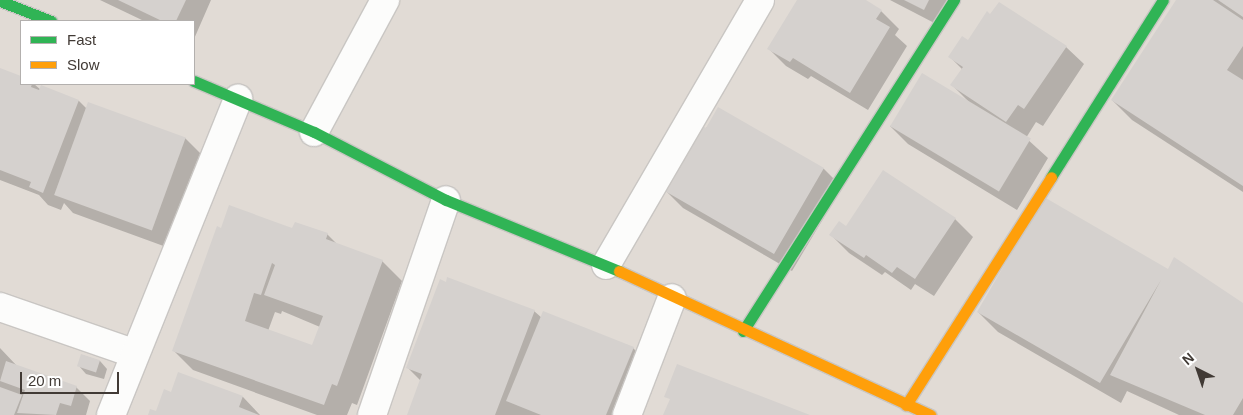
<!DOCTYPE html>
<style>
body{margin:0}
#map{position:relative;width:1243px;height:415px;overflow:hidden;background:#edeae7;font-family:Arial,sans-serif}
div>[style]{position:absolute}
.residential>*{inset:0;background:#e1dbd5}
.shadow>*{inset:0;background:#0003}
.building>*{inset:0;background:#d5d1ce;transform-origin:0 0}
.roads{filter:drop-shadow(1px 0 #c9c6c3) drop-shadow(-1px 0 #c9c6c3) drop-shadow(0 1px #c9c6c3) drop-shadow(0 -1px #c9c6c3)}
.street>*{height:28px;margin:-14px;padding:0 14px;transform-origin:14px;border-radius:14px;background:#fcfcfb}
.fast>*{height:11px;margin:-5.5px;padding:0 5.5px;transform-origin:5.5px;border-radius:5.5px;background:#30b455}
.slow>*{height:11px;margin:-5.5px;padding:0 5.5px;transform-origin:5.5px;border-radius:5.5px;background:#ff9f0a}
span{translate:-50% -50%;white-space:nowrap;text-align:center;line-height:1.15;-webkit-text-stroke:4px #fff;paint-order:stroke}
.legend{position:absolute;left:20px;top:20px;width:175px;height:65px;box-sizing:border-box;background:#fff;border:1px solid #b3b0ae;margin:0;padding:6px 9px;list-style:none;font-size:15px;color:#413a35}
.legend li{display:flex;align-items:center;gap:10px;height:25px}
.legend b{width:25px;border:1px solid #b3b0ae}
.north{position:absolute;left:1173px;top:345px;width:50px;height:50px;-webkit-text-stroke:4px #fff;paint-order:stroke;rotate:319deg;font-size:14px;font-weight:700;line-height:20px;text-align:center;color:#413a35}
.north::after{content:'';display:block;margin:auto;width:18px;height:22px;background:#413a35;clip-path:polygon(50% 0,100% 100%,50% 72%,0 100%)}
.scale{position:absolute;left:20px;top:372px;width:99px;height:22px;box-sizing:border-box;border:2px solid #413a35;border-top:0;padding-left:6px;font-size:15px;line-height:18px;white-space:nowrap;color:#413a35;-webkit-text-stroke:4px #fff;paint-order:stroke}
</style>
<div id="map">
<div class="residential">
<i style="clip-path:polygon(evenodd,0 0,1243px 0,1243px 415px,0 415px,0 0,21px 21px,194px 21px,194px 84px,21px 84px,21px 21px)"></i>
</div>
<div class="shadow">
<i style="clip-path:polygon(100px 0,211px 0,194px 39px,194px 21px,144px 21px)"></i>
<i style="clip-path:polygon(798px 0,863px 0,881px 11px,899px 29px,895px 35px,907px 46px,868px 110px,811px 76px,808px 79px,786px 66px,769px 49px)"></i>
<i style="clip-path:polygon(890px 0,957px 0,942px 27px)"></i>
<i style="clip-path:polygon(1178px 0,1243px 0,1243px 192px,1132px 120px,1112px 100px)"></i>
<i style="clip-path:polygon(968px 41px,1066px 47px,1084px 64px,1043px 126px,1036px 122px,1026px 138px,1048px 158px,1017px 210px,908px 144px,890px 126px,969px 102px,952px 85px,962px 69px,950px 57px)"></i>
<i style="clip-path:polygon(0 69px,21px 78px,21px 84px,34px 84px,41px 90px,42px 87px,79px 101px,87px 109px,185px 138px,203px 156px,169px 248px,73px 213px,64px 203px,61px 210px,48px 205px,39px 195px,0 180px)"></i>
<i style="clip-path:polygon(719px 109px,824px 169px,842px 187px,792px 271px,683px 208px,665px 190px)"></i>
<i style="clip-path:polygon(955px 219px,973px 237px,934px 296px,915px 284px,911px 290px,885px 272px,882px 275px,849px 253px,831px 235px,846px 228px)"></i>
<i style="clip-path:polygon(evenodd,222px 229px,293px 229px,327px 234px,338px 245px,382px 261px,402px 281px,357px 405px,352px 403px,347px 415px,317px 415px,193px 370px,173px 350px,222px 229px,282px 311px,320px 327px,313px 347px,268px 331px,275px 312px,281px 314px,282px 311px)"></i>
<i style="clip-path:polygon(1168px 270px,1243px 304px,1243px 415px,1179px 415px,1127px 391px,1121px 403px,998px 332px,978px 312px)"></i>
<i style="clip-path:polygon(534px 311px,542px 318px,633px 348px,651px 366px,631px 415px,408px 415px,421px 381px,407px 367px)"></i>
<i style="clip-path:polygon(0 348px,17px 366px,76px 387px,90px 401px,86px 415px,0 415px)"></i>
<i style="clip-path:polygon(82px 355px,100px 361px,107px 369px,104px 379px,86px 374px,79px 366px)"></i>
<i style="clip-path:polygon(171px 393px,243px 397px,260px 415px,149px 415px,156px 412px)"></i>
</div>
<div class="building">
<i style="clip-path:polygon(118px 0,186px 0,176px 21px,162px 21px)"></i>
<i style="clip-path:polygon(797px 0,866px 0,882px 10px,876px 19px,890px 27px,850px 93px,793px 58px,790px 62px,767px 49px)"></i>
<i style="clip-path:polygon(904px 0,929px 0,924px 10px)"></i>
<i style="clip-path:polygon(1176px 0,1213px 0,1243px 20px,1243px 46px,1227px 70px,1243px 80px,1243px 186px,1111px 100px)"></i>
<i style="clip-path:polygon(1218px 0,1243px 0,1243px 17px)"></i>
<i style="clip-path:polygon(999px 2px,1067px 46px,1024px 109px,1018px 105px,1006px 122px,950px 85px,963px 67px,948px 57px,962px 36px,968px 40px,987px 11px,990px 14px)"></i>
<i style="clip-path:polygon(0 68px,21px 76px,21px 84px,32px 84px,31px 87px,39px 90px,41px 85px,79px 100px,43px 193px,29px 187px,31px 182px,0 170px)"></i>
<i style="left:922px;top:73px;width:127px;height:62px;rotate:31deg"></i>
<i style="left:88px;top:102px;width:104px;height:99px;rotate:20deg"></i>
<i style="clip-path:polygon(718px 107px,824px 168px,774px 254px,663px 190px,701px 125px,706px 128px)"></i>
<i style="clip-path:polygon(883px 170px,956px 218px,915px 279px,897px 267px,892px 273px,866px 255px,864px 258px,829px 235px,839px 221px,846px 226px)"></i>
<i style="clip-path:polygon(1044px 197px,1168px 269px,1174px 257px,1243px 303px,1243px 398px,1233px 415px,1205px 415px,1110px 375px,1161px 280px,1100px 383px,977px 312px)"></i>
<i style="clip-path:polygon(evenodd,229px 205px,292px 228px,295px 222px,328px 233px,326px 239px,383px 260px,337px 386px,332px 384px,324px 405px,172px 351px,217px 226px,221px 228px,229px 205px,272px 263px,275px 265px,264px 295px,323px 316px,312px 345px,245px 321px,254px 293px,261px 295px,272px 263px)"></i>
<i style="clip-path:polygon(447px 277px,535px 310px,495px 415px,407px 415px,422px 374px,406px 368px,440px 279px,446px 282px)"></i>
<i style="clip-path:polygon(543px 311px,634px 347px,606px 415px,541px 415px,506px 401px)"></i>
<i style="left:81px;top:354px;width:20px;height:13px;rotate:18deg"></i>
<i style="clip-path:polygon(6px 361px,77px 386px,71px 406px,60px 403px,56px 415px,17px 413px,25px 390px,0 381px)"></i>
<i style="clip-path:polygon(677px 364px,810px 415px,663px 415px,670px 399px,664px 397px)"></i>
<i style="clip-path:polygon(178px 372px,243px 396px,239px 407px,259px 415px,148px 415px,150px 409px,156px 411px,164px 389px,171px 392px)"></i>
<i style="clip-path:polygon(0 387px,22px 395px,14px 415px,0 415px)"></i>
</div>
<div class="roads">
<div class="street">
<i style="left:314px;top:132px;width:150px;rotate:-61.7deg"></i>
<i style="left:606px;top:265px;width:306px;rotate:-59.8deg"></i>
<i style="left:0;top:307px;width:141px;rotate:19.1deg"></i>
<i style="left:111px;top:415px;width:341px;rotate:-68.1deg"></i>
<i style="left:372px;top:415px;width:227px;rotate:-71deg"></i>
<i style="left:627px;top:415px;width:125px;rotate:-69deg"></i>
</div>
<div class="fast">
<i style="left:0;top:1px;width:55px;rotate:21.4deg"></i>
<i style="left:194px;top:81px;width:130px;rotate:23deg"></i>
<i style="left:314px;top:132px;width:148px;rotate:27.3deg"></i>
<i style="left:446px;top:200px;width:187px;rotate:22.3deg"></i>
<i style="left:1051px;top:177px;width:209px;rotate:-57.7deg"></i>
<i style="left:743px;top:331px;width:393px;rotate:-57.5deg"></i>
</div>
<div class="slow">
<i style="left:619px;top:271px;width:343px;rotate:24.8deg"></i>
<i style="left:906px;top:405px;width:270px;rotate:-57.5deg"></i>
</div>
</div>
<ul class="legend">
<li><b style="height:6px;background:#30b455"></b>Fast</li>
<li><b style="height:6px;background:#ff9f0a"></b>Slow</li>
</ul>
<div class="north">N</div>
<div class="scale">20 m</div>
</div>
